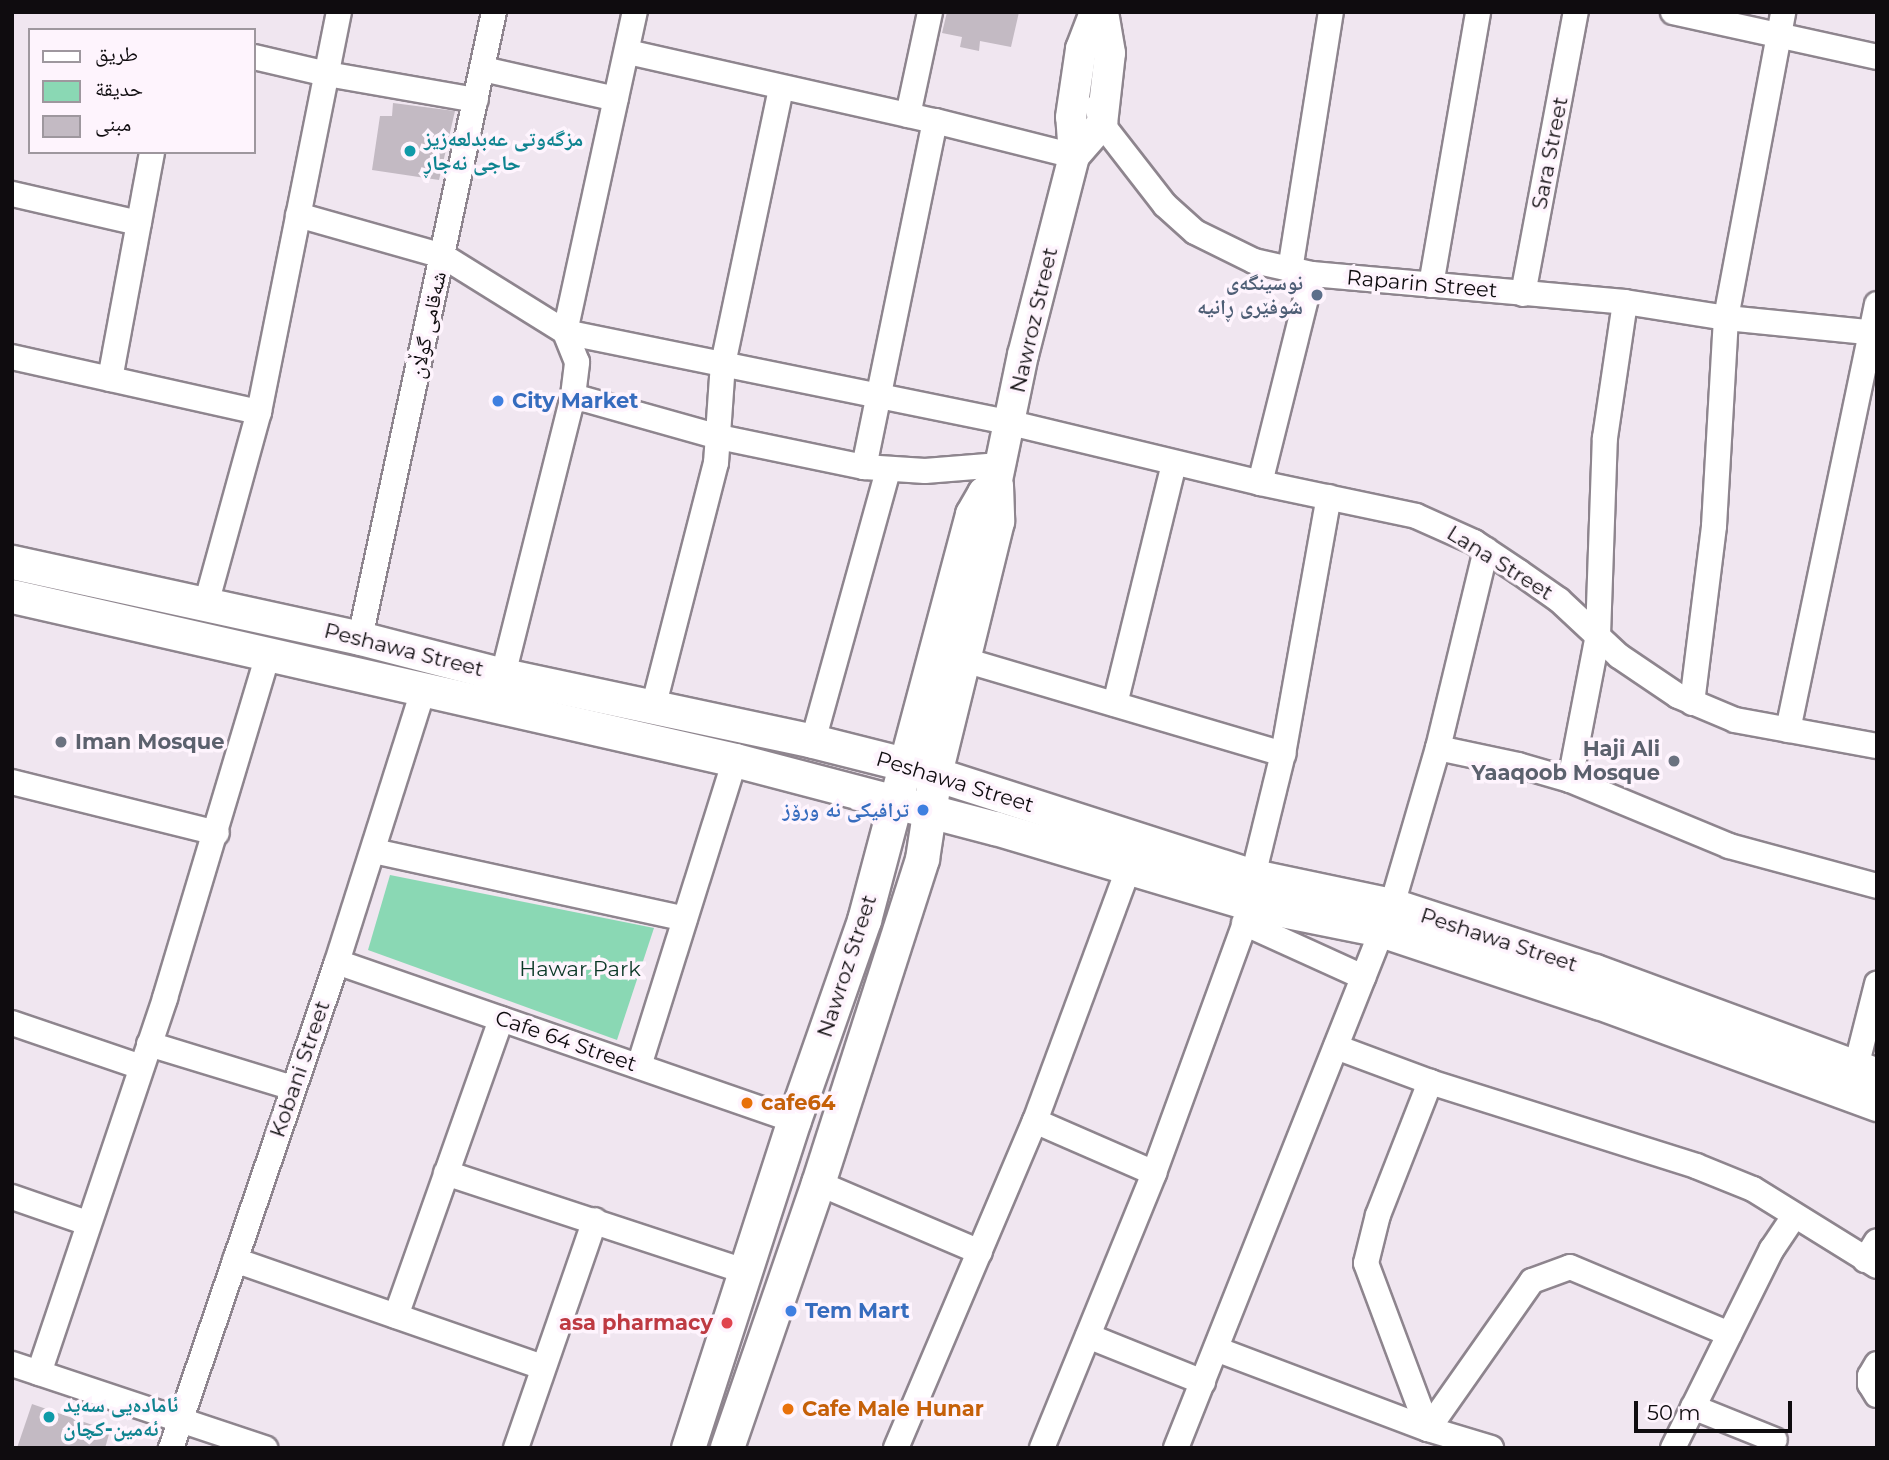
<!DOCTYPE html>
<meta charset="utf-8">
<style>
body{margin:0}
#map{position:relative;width:1889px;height:1460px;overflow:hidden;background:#f0e6f0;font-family:Montserrat,"Noto Naskh Arabic",sans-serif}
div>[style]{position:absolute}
.green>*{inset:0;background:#8ad8b4}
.building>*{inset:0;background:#c3bac3}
.roads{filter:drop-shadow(2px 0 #8e858e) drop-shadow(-2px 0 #8e858e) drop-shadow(0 2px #8e858e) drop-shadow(0 -2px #8e858e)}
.minor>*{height:24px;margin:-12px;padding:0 12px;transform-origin:12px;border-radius:12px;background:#fff}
.tertiary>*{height:30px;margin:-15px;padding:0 15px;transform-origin:15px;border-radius:15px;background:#fff}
.secondary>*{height:33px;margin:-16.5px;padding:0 16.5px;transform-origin:16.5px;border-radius:16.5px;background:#fff}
.dots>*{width:19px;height:19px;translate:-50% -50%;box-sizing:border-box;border:4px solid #fef4fd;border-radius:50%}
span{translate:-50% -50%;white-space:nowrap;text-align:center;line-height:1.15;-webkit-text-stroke:7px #fef4fd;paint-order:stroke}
.culture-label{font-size:21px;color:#0d838f;font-weight:700}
.left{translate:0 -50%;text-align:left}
.street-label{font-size:21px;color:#0f0c0f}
.service-label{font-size:21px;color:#4e5e75;font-weight:700}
.right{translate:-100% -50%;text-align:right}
.shop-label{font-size:21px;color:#366cbe;font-weight:700}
.worship-label{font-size:21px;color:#5b616d;font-weight:700}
.park-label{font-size:21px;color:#0c3928}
.food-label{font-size:21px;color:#c56008;font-weight:700}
.health-label{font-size:21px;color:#be3a42;font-weight:700}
.frame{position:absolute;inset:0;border:14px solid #0f0c0f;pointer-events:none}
.legend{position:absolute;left:28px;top:28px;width:228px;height:126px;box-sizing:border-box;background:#fef4fd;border:2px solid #9e979e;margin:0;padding:9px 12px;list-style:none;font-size:21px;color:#0f0c0f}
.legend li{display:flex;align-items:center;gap:14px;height:35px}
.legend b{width:35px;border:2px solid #9e979e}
.scale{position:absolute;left:1634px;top:1401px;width:158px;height:32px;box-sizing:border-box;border:4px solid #0f0c0f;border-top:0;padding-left:9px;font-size:21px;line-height:24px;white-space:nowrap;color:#0f0c0f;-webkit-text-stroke:5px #fef4fd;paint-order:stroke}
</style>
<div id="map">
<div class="green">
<i style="clip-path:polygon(390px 875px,654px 928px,617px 1040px,368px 950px)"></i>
</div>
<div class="building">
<i style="clip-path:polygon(947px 12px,1019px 12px,1011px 47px,980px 41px,979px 51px,960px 47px,962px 37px,942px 33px)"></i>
<i style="clip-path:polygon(393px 103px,455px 111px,439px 180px,372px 170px,380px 116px,392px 116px)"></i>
<i style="clip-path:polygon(32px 1404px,110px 1431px,105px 1448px,17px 1448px)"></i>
</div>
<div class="roads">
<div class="minor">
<i style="left:1673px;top:12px;width:209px;rotate:12.4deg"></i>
<i style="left:628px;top:52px;width:315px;rotate:12.7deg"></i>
<i style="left:935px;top:121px;width:143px;rotate:14.1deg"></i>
<i style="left:254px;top:57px;width:75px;rotate:13.1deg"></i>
<i style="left:327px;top:74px;width:151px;rotate:9.9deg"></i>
<i style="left:483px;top:69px;width:136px;rotate:12.7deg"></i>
<i style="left:1097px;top:107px;width:18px;rotate:74deg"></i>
<i style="left:1102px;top:124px;width:103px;rotate:52.1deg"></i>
<i style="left:1165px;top:205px;width:40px;rotate:42deg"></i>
<i style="left:1195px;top:232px;width:66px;rotate:26.2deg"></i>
<i style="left:1254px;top:261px;width:59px;rotate:12.6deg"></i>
<i style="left:1312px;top:274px;width:314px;rotate:5.1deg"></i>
<i style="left:1625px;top:302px;width:102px;rotate:9deg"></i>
<i style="left:1726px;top:318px;width:152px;rotate:5.7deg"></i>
<i style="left:908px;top:115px;width:105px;rotate:-77.9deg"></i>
<i style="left:12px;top:194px;width:130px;rotate:12.9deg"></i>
<i style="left:298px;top:215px;width:151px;rotate:15.8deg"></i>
<i style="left:443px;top:256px;width:144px;rotate:31.9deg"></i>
<i style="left:565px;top:332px;width:455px;rotate:11.5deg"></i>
<i style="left:1011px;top:423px;width:256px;rotate:13.5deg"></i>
<i style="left:1260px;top:483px;width:159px;rotate:11.9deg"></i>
<i style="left:1416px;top:516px;width:64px;rotate:24.1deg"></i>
<i style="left:1474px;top:542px;width:54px;rotate:33.7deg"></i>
<i style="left:1519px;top:572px;width:49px;rotate:35deg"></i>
<i style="left:1559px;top:600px;width:82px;rotate:43deg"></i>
<i style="left:1619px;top:656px;width:71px;rotate:34.1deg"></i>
<i style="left:1678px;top:696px;width:62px;rotate:22.8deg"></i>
<i style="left:1735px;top:720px;width:144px;rotate:10.4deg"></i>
<i style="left:1290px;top:270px;width:261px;rotate:-81deg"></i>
<i style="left:1431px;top:285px;width:277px;rotate:-80.2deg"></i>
<i style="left:1523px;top:294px;width:287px;rotate:-79.4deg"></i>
<i style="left:12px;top:357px;width:253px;rotate:12.6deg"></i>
<i style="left:110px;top:379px;width:231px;rotate:-79.5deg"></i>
<i style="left:573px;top:396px;width:152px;rotate:15.7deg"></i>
<i style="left:719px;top:437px;width:148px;rotate:11.7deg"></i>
<i style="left:864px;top:467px;width:61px;rotate:3.8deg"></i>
<i style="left:925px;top:471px;width:75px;rotate:-4.6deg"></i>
<i style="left:864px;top:467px;width:353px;rotate:-78.4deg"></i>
<i style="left:1260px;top:483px;width:215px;rotate:-76deg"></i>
<i style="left:206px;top:604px;width:199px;rotate:-74.6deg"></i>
<i style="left:259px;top:412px;width:408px;rotate:-78.7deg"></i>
<i style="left:360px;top:638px;width:640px;rotate:-77.92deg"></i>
<i style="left:964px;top:660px;width:333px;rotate:16.4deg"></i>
<i style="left:503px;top:675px;width:288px;rotate:-75.9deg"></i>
<i style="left:573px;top:396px;width:34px;rotate:-83deg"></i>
<i style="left:577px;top:362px;width:32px;rotate:-112deg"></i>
<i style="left:565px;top:332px;width:328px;rotate:-77.7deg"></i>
<i style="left:1692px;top:703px;width:178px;rotate:-82.9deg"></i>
<i style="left:1714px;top:526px;width:208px;rotate:-86.7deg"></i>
<i style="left:1726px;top:318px;width:311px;rotate:-79.4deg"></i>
<i style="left:1115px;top:704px;width:247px;rotate:-76.2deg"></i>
<i style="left:653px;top:708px;width:253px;rotate:-75.6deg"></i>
<i style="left:716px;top:463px;width:99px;rotate:-86deg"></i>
<i style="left:723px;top:364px;width:282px;rotate:-78.1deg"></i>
<i style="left:1788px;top:730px;width:435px;rotate:-78.2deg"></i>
<i style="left:813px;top:741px;width:280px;rotate:-74.5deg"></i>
<i style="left:1438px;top:748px;width:82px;rotate:12deg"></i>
<i style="left:1518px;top:765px;width:54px;rotate:16.1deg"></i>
<i style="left:1570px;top:780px;width:172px;rotate:22.5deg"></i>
<i style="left:1729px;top:846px;width:153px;rotate:15.1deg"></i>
<i style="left:1570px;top:780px;width:148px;rotate:-79.1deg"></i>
<i style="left:1598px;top:635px;width:197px;rotate:-88deg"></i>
<i style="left:1605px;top:438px;width:137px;rotate:-81.6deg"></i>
<i style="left:12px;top:782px;width:211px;rotate:14deg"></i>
<i style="left:374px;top:851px;width:318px;rotate:12.3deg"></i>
<i style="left:1253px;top:876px;width:126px;rotate:-76.2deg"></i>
<i style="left:1283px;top:754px;width:261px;rotate:-79.9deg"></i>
<i style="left:1244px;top:923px;width:131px;rotate:24.4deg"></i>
<i style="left:337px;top:962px;width:484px;rotate:19.1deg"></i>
<i style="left:12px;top:1023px;width:136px;rotate:18.8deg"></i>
<i style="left:149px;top:1044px;width:151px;rotate:17deg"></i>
<i style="left:1336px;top:1047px;width:100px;rotate:20.4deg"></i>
<i style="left:1430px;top:1082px;width:279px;rotate:17.5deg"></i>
<i style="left:1696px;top:1166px;width:61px;rotate:22deg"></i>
<i style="left:1753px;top:1189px;width:146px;rotate:31.8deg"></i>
<i style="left:639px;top:1066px;width:321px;rotate:-72.6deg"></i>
<i style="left:1856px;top:1067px;width:86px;rotate:-75.8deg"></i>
<i style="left:1035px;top:1121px;width:130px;rotate:23.6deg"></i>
<i style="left:446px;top:1173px;width:317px;rotate:18.2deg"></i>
<i style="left:818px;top:1183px;width:176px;rotate:23.1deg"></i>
<i style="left:12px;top:1197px;width:79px;rotate:19.1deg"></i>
<i style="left:235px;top:1260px;width:326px;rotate:19.2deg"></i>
<i style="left:1865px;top:1260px;width:22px;rotate:-58deg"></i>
<i style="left:396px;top:1316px;width:315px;rotate:-70.5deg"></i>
<i style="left:1088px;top:1336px;width:124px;rotate:21.8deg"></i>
<i style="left:1216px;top:1349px;width:227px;rotate:20.7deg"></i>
<i style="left:1428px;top:1429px;width:66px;rotate:16.8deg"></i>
<i style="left:12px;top:1364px;width:267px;rotate:18.4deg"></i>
<i style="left:1877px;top:1364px;width:14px;rotate:120deg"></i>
<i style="left:1870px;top:1376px;width:8px;rotate:90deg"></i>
<i style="left:1870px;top:1384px;width:13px;rotate:58deg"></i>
<i style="left:39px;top:1373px;width:396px;rotate:-71.4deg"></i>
<i style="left:165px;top:998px;width:359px;rotate:-73.3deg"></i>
<i style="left:1693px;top:1407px;width:88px;rotate:21.9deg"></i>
<i style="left:1428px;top:1429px;width:181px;rotate:-54.9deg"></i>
<i style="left:1532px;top:1281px;width:40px;rotate:-20.2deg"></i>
<i style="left:1570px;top:1267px;width:173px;rotate:22.8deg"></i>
<i style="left:1428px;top:1429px;width:177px;rotate:-110.5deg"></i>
<i style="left:1366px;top:1263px;width:49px;rotate:-76deg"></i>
<i style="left:1378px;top:1215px;width:143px;rotate:-68.6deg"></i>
<i style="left:171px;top:1448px;width:514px;rotate:-71.14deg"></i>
<i style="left:337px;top:962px;width:287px;rotate:-72.4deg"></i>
<i style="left:516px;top:1448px;width:241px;rotate:-70.9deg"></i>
<i style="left:896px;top:1448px;width:355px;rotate:-67deg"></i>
<i style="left:1035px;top:1121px;width:268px;rotate:-69.7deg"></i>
<i style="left:1042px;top:1448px;width:297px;rotate:-67.8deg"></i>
<i style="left:1154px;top:1173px;width:286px;rotate:-70deg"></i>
<i style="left:1176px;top:1448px;width:584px;rotate:-68.31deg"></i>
<i style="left:1392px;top:905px;width:164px;rotate:-73.7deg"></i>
<i style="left:1438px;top:748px;width:204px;rotate:-76.4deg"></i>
<i style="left:1673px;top:1448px;width:222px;rotate:-63.6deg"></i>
<i style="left:1772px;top:1249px;width:40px;rotate:-56deg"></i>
</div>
<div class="tertiary">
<i style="left:1074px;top:156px;width:43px;rotate:-48.8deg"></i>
<i style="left:1102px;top:124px;width:71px;rotate:-83.6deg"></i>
<i style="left:1110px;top:53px;width:42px;rotate:-99.7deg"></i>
<i style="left:996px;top:485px;width:133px;rotate:-78.3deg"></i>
<i style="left:1023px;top:355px;width:205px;rotate:-75.6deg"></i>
<i style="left:1074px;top:156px;width:39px;rotate:-94deg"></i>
<i style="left:1071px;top:117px;width:69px;rotate:-81.6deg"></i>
<i style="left:1081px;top:49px;width:40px;rotate:-69deg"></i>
</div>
<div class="secondary">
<i style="left:12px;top:562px;width:356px;rotate:12.3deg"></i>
<i style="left:360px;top:638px;width:148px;rotate:14.5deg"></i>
<i style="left:503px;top:675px;width:317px;rotate:12deg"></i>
<i style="left:813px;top:741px;width:94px;rotate:14.2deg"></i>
<i style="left:904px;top:764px;width:367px;rotate:17.8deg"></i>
<i style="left:1253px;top:876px;width:142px;rotate:11.8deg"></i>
<i style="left:1392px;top:905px;width:213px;rotate:18deg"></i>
<i style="left:1595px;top:971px;width:301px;rotate:20.2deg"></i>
<i style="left:12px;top:596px;width:741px;rotate:12.78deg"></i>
<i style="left:735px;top:760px;width:269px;rotate:14.7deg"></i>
<i style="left:995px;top:828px;width:268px;rotate:16.5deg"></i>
<i style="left:1252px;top:904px;width:132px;rotate:11.4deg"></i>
<i style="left:1381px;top:930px;width:229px;rotate:18.4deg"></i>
<i style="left:1598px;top:1002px;width:297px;rotate:20.1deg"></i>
<i style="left:688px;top:1448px;width:345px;rotate:-72.1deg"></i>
<i style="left:794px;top:1120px;width:212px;rotate:-70.7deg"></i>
<i style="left:864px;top:920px;width:420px;rotate:-75.1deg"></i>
<i style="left:972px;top:514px;width:24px;rotate:-60deg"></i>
<i style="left:984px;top:493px;width:14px;rotate:-34deg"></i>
<i style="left:996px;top:485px;width:36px;rotate:88deg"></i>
<i style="left:997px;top:521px;width:260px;rotate:103.8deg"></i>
<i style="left:935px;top:774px;width:86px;rotate:98.7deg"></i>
<i style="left:922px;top:859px;width:340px;rotate:107.8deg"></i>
<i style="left:818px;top:1183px;width:280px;rotate:109deg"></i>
</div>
</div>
<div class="dots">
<i style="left:410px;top:151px;background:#0f9aa8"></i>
<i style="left:1317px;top:295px;background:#5c6f8a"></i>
<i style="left:498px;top:401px;background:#3f7fe0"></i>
<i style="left:61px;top:742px;background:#6b7280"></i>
<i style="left:1674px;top:761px;background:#6b7280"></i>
<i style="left:923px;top:810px;background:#3f7fe0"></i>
<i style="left:747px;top:1103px;background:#e8710a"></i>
<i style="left:791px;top:1311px;background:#3f7fe0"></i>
<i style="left:727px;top:1323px;background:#e0444e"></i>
<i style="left:788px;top:1409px;background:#e8710a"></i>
<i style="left:49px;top:1417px;background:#0f9aa8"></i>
</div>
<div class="culture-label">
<span class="left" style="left:424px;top:151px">مزگەوتی عەبدلعەزیز<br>حاجی نەجاڕ</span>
<span class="left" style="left:63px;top:1417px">ئامادەیی سەید<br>ئەمین-کچان</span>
</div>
<div class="street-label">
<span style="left:1550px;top:153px;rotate:-79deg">Sara Street</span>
<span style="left:1422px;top:284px;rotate:5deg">Raparin Street</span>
<span style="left:1034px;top:320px;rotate:-77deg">Nawroz Street</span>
<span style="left:428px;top:325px;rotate:-78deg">شەقامی گوڵان</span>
<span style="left:1500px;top:563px;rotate:32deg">Lana Street</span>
<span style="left:404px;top:650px;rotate:14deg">Peshawa Street</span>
<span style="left:955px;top:782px;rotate:17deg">Peshawa Street</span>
<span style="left:1499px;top:940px;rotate:18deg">Peshawa Street</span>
<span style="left:847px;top:966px;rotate:-72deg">Nawroz Street</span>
<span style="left:566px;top:1041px;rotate:19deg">Cafe 64 Street</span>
<span style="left:300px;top:1069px;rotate:-71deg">Kobani Street</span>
</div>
<div class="service-label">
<span class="right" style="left:1303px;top:295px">نوسینگەی<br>شوفێری ڕانیە</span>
</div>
<div class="shop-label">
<span class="left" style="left:512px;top:401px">City Market</span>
<span class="right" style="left:909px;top:810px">ترافیکی نه ورۆز</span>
<span class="left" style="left:805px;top:1311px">Tem Mart</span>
</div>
<div class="worship-label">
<span class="left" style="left:75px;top:742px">Iman Mosque</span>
<span class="right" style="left:1660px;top:761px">Haji Ali<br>Yaaqoob Mosque</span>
</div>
<div class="park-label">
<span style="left:580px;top:969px">Hawar Park</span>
</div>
<div class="food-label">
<span class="left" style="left:761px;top:1103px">cafe64</span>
<span class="left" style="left:802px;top:1409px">Cafe Male Hunar</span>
</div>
<div class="health-label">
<span class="right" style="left:713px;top:1323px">asa pharmacy</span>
</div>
<div class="frame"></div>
<ul class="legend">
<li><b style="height:9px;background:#fff"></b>طريق</li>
<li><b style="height:19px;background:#8ad8b4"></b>حديقة</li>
<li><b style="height:19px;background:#c3bac3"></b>مبنى</li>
</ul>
<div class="scale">50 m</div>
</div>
